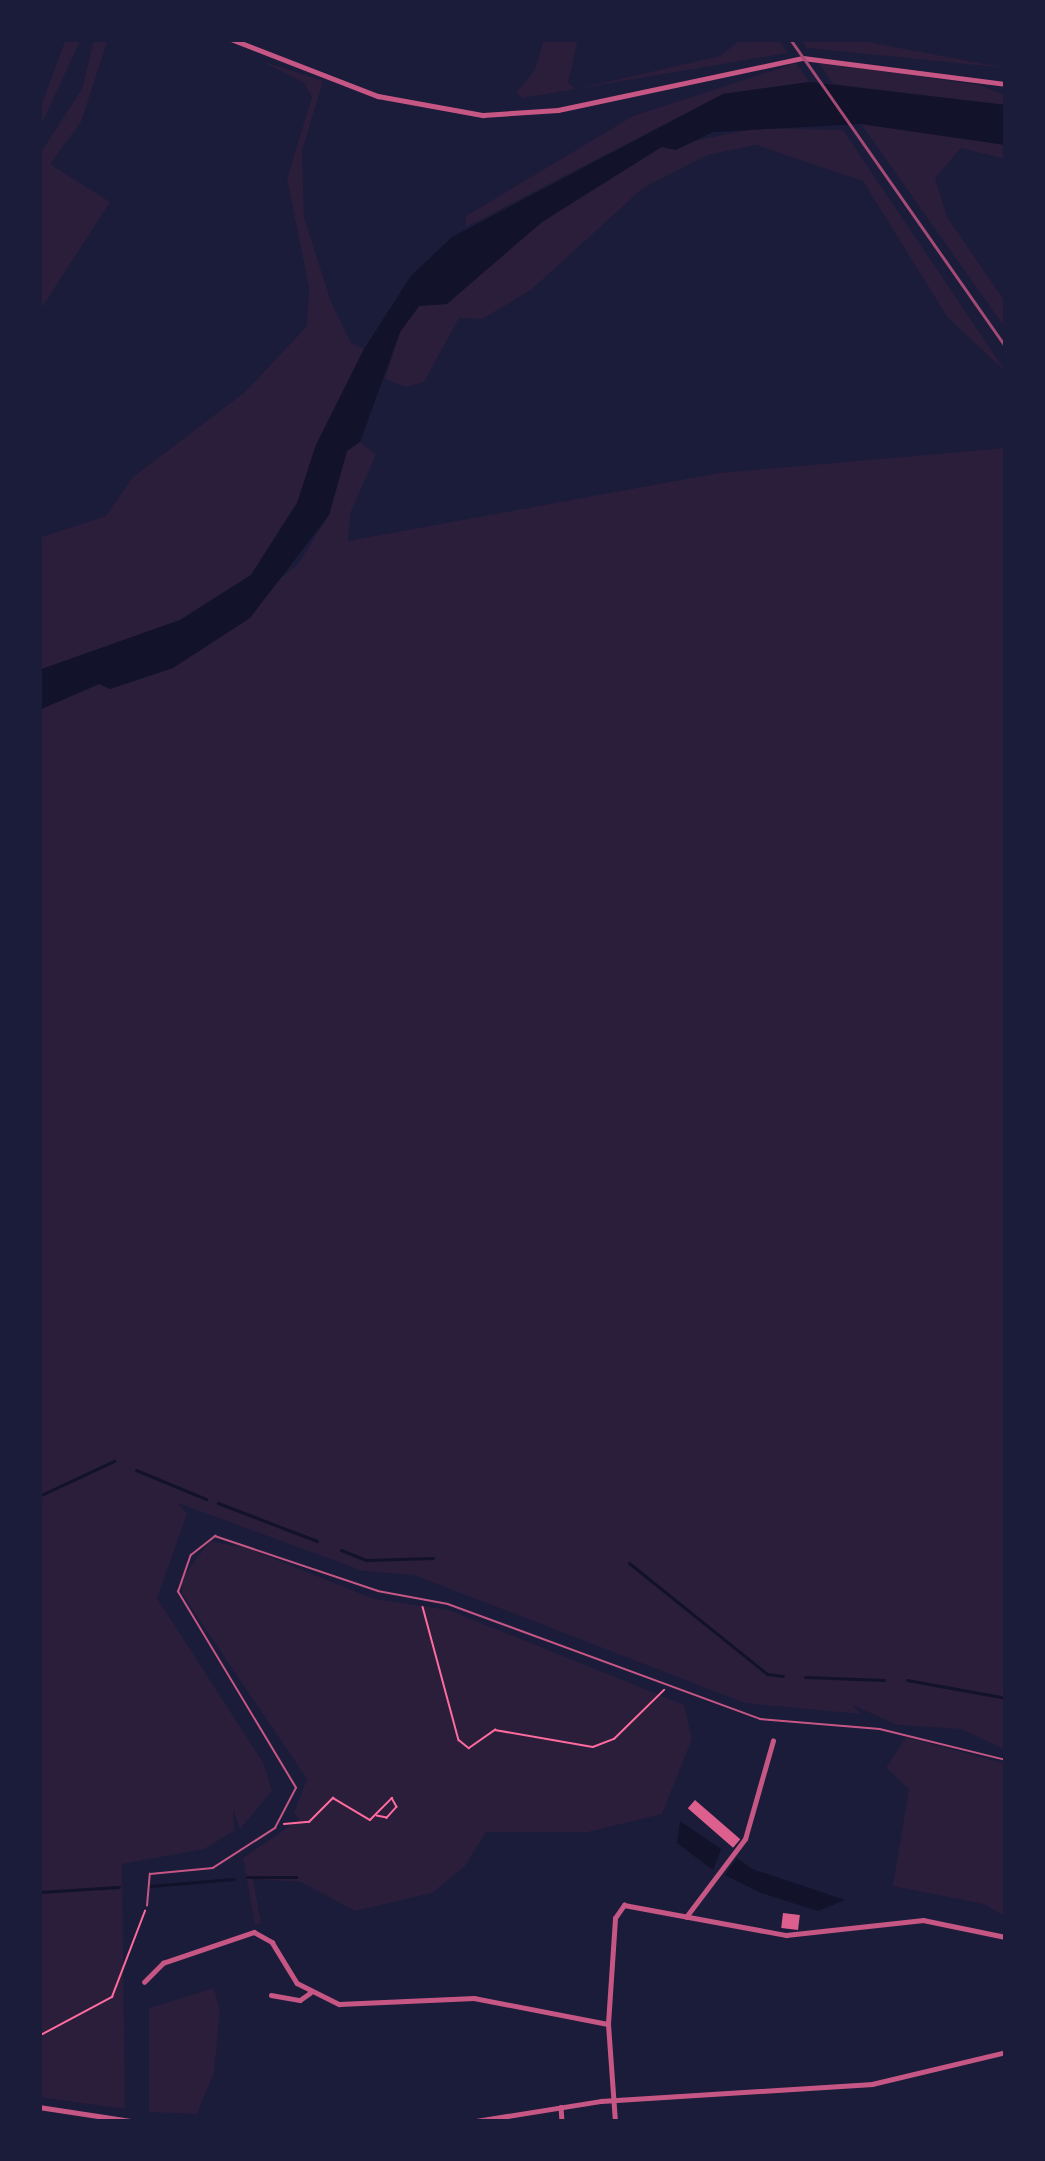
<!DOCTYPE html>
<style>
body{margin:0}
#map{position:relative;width:1045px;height:2161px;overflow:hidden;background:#1b1b3a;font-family:Georgia,serif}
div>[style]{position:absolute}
.green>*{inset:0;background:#2a1e3b}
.water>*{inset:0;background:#12122b}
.stream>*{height:3px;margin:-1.5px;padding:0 1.5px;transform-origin:1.5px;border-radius:1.5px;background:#12122b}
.building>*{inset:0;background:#dd5f8e;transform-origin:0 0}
.path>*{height:1.5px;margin:-0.75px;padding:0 0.75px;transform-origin:0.75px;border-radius:0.75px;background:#ff6b9d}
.service>*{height:1.5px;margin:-0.75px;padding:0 0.75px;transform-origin:0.75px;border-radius:0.75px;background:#c65784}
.minor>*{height:4.5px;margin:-2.25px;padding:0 2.25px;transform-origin:2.25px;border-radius:2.25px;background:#c65784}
.tertiary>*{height:4.5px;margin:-2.25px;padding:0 2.25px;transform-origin:2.25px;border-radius:2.25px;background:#c65784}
.rail>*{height:3px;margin:-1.5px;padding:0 1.5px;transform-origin:1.5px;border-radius:1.5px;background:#a44b75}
span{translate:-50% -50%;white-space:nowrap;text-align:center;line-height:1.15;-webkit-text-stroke:12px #1b1b3a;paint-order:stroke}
.frame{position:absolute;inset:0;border:42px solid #1b1b3a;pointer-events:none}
</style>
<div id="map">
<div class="green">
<i style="clip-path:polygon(66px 39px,81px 39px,39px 130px,39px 111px)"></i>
<i style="clip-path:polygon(94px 39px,108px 39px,81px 122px,50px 164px,110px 202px,39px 312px,39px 155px,82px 89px)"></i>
<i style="clip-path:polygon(544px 39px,578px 39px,568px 83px,576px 89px,720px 56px,742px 39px,778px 39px,788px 53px,523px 98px,516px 93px,535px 70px)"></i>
<i style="clip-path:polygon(801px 39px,852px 39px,1006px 68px,807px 48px)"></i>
<i style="clip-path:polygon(262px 61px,323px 81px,302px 151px,304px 217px,331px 302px,351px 343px,364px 349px,316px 445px,297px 503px,251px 575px,180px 620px,39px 670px,39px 538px,106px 516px,133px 477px,245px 392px,307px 326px,309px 287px,287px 179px,312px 97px,304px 83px)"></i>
<i style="clip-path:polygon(818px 62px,980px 85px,1006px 96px,1006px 105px,833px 84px)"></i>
<i style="clip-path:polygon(796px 63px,809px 82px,723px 94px,466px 227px,466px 216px,633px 116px)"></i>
<i style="clip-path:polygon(861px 124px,1006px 145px,1006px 159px,961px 148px,935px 178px,947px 217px,1006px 303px,1006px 329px)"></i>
<i style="clip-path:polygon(759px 128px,843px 130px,1006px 372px,948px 318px,863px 181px,756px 145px,707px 155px,643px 188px,531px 290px,482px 319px,459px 318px,424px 382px,405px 387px,385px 379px,400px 332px,419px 306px,542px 222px,662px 147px)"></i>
<i style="clip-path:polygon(360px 442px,376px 454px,350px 514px,348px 541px,719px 473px,1006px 448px,1006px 1750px,961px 1729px,897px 1725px,853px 1705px,860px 1714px,745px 1703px,414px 1575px,363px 1571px,178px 1503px,187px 1514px,157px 1598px,264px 1764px,272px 1791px,240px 1829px,233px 1810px,234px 1831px,204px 1849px,122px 1864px,125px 2109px,39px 2097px,39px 710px,99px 684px,110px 689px,173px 668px,298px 564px,329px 515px,347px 451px)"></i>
<i style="clip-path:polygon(210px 1541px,247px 1548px,374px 1599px,449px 1610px,684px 1705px,692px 1739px,662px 1814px,588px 1832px,486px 1832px,465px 1866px,432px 1893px,355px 1911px,301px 1882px,253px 1879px,261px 1923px,255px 1925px,243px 1858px,299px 1820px,294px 1813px,307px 1779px,182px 1594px,182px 1578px)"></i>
<i style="clip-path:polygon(906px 1737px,1006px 1764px,1006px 1917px,984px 1904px,893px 1886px,909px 1789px,886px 1768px)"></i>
<i style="clip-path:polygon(214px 1988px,220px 2011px,214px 2073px,197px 2114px,149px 2112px,149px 2008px)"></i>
</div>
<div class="water">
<i style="clip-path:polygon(809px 82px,1006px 105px,1006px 145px,861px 124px,713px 132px,676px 150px,661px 147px,542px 222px,447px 304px,419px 306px,400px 332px,360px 442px,347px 451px,329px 515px,250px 618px,173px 668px,110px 689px,99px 684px,39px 710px,39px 670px,180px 620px,251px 575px,297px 503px,316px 445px,364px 349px,411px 276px,452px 237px,723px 94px)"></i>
<i style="clip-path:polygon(680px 1821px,721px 1849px,713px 1870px,677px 1843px)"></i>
<i style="clip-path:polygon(737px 1858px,752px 1869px,845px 1900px,818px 1911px,761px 1893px,725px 1875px)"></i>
</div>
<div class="stream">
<i style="left:136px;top:1470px;width:76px;rotate:22.5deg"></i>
<i style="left:39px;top:1496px;width:83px;rotate:-25deg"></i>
<i style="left:218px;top:1503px;width:106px;rotate:21deg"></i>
<i style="left:341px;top:1550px;width:27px;rotate:22deg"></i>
<i style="left:366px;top:1560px;width:67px;rotate:-1.7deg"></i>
<i style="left:629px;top:1563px;width:177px;rotate:38.8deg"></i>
<i style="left:767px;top:1674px;width:16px;rotate:7deg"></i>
<i style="left:805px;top:1677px;width:79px;rotate:2.2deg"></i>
<i style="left:907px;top:1680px;width:101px;rotate:10.3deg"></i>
<i style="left:247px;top:1877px;width:49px"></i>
<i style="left:150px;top:1886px;width:84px;rotate:-4.8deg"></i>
<i style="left:39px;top:1892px;width:80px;rotate:-3.6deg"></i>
</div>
<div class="building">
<i style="left:695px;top:1800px;width:60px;height:11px;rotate:41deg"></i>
<i style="left:783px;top:1913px;width:17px;height:15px;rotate:7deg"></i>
</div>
<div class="path">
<i style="left:423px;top:1607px;width:138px;rotate:74.9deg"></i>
<i style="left:459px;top:1740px;width:13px;rotate:39deg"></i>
<i style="left:469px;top:1748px;width:32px;rotate:-35deg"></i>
<i style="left:495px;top:1730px;width:99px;rotate:9.8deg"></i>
<i style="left:593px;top:1747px;width:22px;rotate:-21deg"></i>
<i style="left:614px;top:1739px;width:70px;rotate:-44.4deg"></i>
<i style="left:284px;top:1824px;width:25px;rotate:-5deg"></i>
<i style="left:309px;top:1822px;width:34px;rotate:-45deg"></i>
<i style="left:333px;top:1798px;width:43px;rotate:30.7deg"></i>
<i style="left:370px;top:1820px;width:31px;rotate:-45deg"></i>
<i style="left:392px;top:1798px;width:10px;rotate:61deg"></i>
<i style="left:397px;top:1807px;width:15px;rotate:132deg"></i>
<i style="left:387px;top:1818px;width:10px;rotate:-169deg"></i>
<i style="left:39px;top:2036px;width:83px;rotate:-28.1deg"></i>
<i style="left:112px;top:1997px;width:92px;rotate:-69deg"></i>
</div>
<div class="service">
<i style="left:147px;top:1906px;width:32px;rotate:-85deg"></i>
<i style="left:150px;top:1874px;width:63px;rotate:-5.4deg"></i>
<i style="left:213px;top:1868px;width:74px;rotate:-32.8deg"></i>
<i style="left:275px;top:1828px;width:45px;rotate:-62.3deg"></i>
<i style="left:296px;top:1788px;width:229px;rotate:-121deg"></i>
<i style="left:178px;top:1592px;width:39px;rotate:-71deg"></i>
<i style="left:191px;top:1555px;width:31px;rotate:-38deg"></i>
<i style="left:215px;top:1536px;width:172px;rotate:18.6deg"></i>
<i style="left:378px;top:1591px;width:71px;rotate:10.5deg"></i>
<i style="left:448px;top:1604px;width:333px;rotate:20.2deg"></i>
<i style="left:760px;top:1719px;width:120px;rotate:4.8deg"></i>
<i style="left:880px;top:1729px;width:130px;rotate:13.8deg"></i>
</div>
<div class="minor">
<i style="left:686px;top:1917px;width:98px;rotate:-52.9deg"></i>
<i style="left:745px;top:1839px;width:102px;rotate:-74.1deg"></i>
<i style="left:144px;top:1982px;width:27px;rotate:-45deg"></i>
<i style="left:163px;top:1963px;width:96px;rotate:-18.8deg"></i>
<i style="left:254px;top:1932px;width:21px;rotate:29deg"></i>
<i style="left:272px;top:1942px;width:48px;rotate:58.6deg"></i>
<i style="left:297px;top:1983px;width:47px;rotate:26.6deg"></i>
<i style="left:339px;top:2004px;width:135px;rotate:-2.5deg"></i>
<i style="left:474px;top:1998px;width:136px;rotate:11deg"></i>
<i style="left:271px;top:1995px;width:29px;rotate:10deg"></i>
<i style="left:300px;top:2000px;width:12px;rotate:-35deg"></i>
<i style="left:561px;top:2107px;width:15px;rotate:86deg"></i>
<i style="left:615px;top:2122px;width:98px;rotate:-94.1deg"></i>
<i style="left:608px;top:2024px;width:106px;rotate:-86.2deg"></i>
<i style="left:615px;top:1918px;width:16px;rotate:-55deg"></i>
<i style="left:624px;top:1905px;width:165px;rotate:10.5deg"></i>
<i style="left:786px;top:1935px;width:138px;rotate:-6.2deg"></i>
<i style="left:923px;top:1920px;width:85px;rotate:11.6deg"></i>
</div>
<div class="tertiary">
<i style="left:231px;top:39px;width:158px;rotate:21.2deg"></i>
<i style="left:378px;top:96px;width:107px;rotate:10.3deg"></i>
<i style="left:483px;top:115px;width:75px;rotate:-3.8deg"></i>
<i style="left:558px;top:110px;width:250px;rotate:-12deg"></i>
<i style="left:803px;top:58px;width:205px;rotate:7.3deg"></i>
<i style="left:39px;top:2107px;width:99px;rotate:8.7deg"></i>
<i style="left:470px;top:2122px;width:133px;rotate:-9.1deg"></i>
<i style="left:601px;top:2101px;width:272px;rotate:-3.6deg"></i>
<i style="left:872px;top:2084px;width:138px;rotate:-13.4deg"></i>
</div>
<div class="rail">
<i style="left:790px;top:39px;width:376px;rotate:55deg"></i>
</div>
<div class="frame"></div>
</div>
